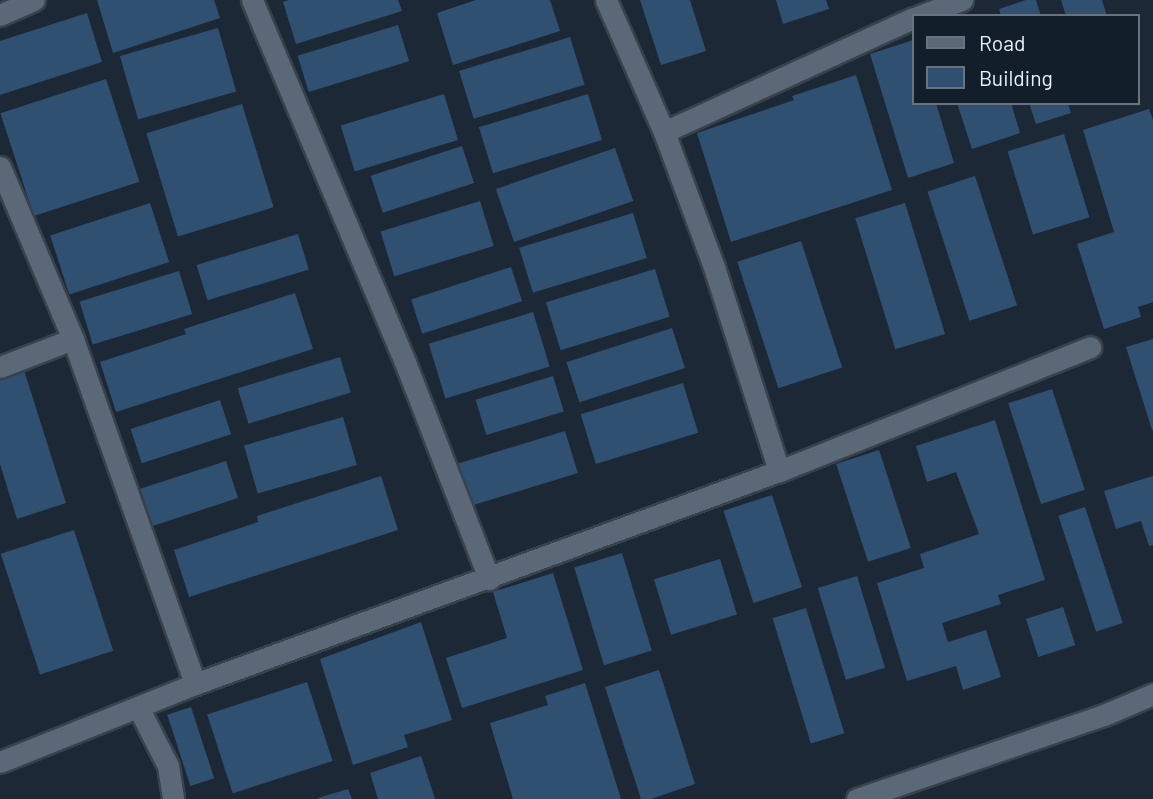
<!DOCTYPE html>
<style>
body{margin:0}
#map{position:relative;width:1153px;height:799px;overflow:hidden;background:#1c2835;font-family:Barlow,sans-serif}
div>[style]{position:absolute}
.building>*{inset:0;background:#305071;transform-origin:0 0}
.roads{filter:drop-shadow(2px 0 #38424d) drop-shadow(-2px 0 #38424d) drop-shadow(0 2px #38424d) drop-shadow(0 -2px #38424d)}
.street>*{height:21px;margin:-10.5px;padding:0 10.5px;transform-origin:10.5px;border-radius:10.5px;background:#5a6877}
span{translate:-50% -50%;white-space:nowrap;text-align:center;line-height:1.15;-webkit-text-stroke:5px #131e2b;paint-order:stroke}
.legend{position:absolute;left:912px;top:14px;width:228px;height:91px;box-sizing:border-box;background:#131e2b;border:2px solid #69727e;margin:0;padding:9px 12px;list-style:none;font-size:21px;color:#e9f1fa}
.legend li{display:flex;align-items:center;gap:14px;height:35px}
.legend b{width:35px;border:2px solid #69727e}
</style>
<div id="map">
<div class="building">
<i style="clip-path:polygon(97px 0,214px 0,220px 18px,113px 53px)"></i>
<i style="clip-path:polygon(289px 0,398px 0,402px 11px,296px 44px,283px 2px)"></i>
<i style="clip-path:polygon(476px 0,550px 0,560px 31px,453px 65px,437px 13px)"></i>
<i style="clip-path:polygon(640px 0,690px 0,706px 51px,661px 65px)"></i>
<i style="clip-path:polygon(776px 0,826px 0,829px 9px,783px 24px)"></i>
<i style="clip-path:polygon(1026px 0,1036px 0,1041px 16px,1001px 16px,999px 9px)"></i>
<i style="clip-path:polygon(1061px 0,1102px 0,1107px 16px,1066px 16px)"></i>
<i style="clip-path:polygon(87px 13px,102px 62px,0 95px,0 41px)"></i>
<i style="left:398px;top:25px;width:38px;height:105px;rotate:73deg"></i>
<i style="left:218px;top:28px;width:66px;height:102px;rotate:74deg"></i>
<i style="left:570px;top:37px;width:50px;height:116px;rotate:73deg"></i>
<i style="clip-path:polygon(913px 40px,913px 103px,936px 103px,954px 163px,908px 178px,870px 54px)"></i>
<i style="clip-path:polygon(856px 75px,892px 190px,731px 242px,697px 133px,794px 100px,792px 96px)"></i>
<i style="left:106px;top:79px;width:108px;height:111px;rotate:72deg"></i>
<i style="left:444px;top:94px;width:48px;height:108px;rotate:73deg"></i>
<i style="left:588px;top:94px;width:48px;height:114px;rotate:73deg"></i>
<i style="clip-path:polygon(957px 103px,1011px 103px,1020px 133px,972px 149px)"></i>
<i style="clip-path:polygon(1029px 103px,1068px 103px,1071px 113px,1036px 124px)"></i>
<i style="left:242px;top:104px;width:108px;height:100px;rotate:73deg"></i>
<i style="clip-path:polygon(1149px 109px,1153px 120px,1153px 302px,1138px 307px,1141px 317px,1104px 329px,1077px 244px,1114px 232px,1083px 130px)"></i>
<i style="left:1064px;top:134px;width:87px;height:59px;rotate:73deg"></i>
<i style="left:462px;top:146px;width:39px;height:96px;rotate:72deg"></i>
<i style="left:615px;top:148px;width:56px;height:126px;rotate:71deg"></i>
<i style="left:975px;top:176px;width:136px;height:50px;rotate:72deg"></i>
<i style="left:480px;top:201px;width:47px;height:104px;rotate:73deg"></i>
<i style="left:150px;top:203px;width:62px;height:105px;rotate:72deg"></i>
<i style="left:905px;top:203px;width:137px;height:52px;rotate:73deg"></i>
<i style="left:633px;top:213px;width:47px;height:119px;rotate:73deg"></i>
<i style="left:298px;top:234px;width:37px;height:106px;rotate:73deg"></i>
<i style="left:801px;top:241px;width:133px;height:67px;rotate:72deg"></i>
<i style="left:511px;top:267px;width:36px;height:105px;rotate:72deg"></i>
<i style="left:655px;top:269px;width:50px;height:114px;rotate:73deg"></i>
<i style="left:179px;top:271px;width:45px;height:104px;rotate:73deg"></i>
<i style="clip-path:polygon(295px 293px,313px 349px,116px 412px,100px 362px,186px 334px,184px 329px)"></i>
<i style="left:533px;top:312px;width:57px;height:109px;rotate:73deg"></i>
<i style="left:672px;top:328px;width:42px;height:111px;rotate:72deg"></i>
<i style="clip-path:polygon(1153px 339px,1153px 430px,1152px 430px,1126px 347px)"></i>
<i style="left:340px;top:357px;width:37px;height:107px;rotate:73deg"></i>
<i style="clip-path:polygon(24px 370px,66px 503px,17px 519px,0 464px,0 378px)"></i>
<i style="left:553px;top:376px;width:37px;height:81px;rotate:73deg"></i>
<i style="left:683px;top:383px;width:52px;height:107px;rotate:73deg"></i>
<i style="left:1052px;top:389px;width:106px;height:46px;rotate:72deg"></i>
<i style="left:220px;top:400px;width:36px;height:94px;rotate:72deg"></i>
<i style="left:343px;top:417px;width:50px;height:103px;rotate:74deg"></i>
<i style="clip-path:polygon(995px 420px,1045px 580px,998px 595px,1001px 604px,942px 623px,948px 642px,986px 630px,1001px 677px,963px 690px,956px 666px,907px 681px,877px 583px,924px 568px,920px 554px,979px 534px,956px 472px,927px 482px,916px 446px)"></i>
<i style="left:565px;top:431px;width:44px;height:115px;rotate:73deg"></i>
<i style="left:879px;top:450px;width:103px;height:45px;rotate:72deg"></i>
<i style="left:226px;top:461px;width:39px;height:90px;rotate:72deg"></i>
<i style="clip-path:polygon(381px 476px,398px 530px,189px 597px,174px 550px,258px 522px,257px 516px)"></i>
<i style="clip-path:polygon(1153px 476px,1153px 545px,1149px 546px,1141px 521px,1116px 529px,1104px 491px)"></i>
<i style="left:772px;top:495px;width:97px;height:51px;rotate:72deg"></i>
<i style="left:1085px;top:507px;width:122px;height:28px;rotate:72deg"></i>
<i style="left:74px;top:530px;width:127px;height:77px;rotate:72deg"></i>
<i style="left:622px;top:553px;width:102px;height:50px;rotate:73deg"></i>
<i style="left:720px;top:559px;width:58px;height:69px;rotate:73deg"></i>
<i style="clip-path:polygon(553px 573px,583px 670px,462px 708px,446px 658px,507px 638px,493px 592px)"></i>
<i style="left:857px;top:576px;width:96px;height:41px;rotate:73deg"></i>
<i style="left:1063px;top:607px;width:40px;height:39px;rotate:72deg"></i>
<i style="left:806px;top:608px;width:131px;height:35px;rotate:73deg"></i>
<i style="clip-path:polygon(421px 622px,452px 720px,404px 735px,408px 747px,353px 765px,320px 659px)"></i>
<i style="clip-path:polygon(659px 670px,695px 784px,651px 799px,641px 799px,605px 687px)"></i>
<i style="left:307px;top:682px;width:83px;height:105px;rotate:72deg"></i>
<i style="clip-path:polygon(585px 683px,621px 799px,513px 799px,490px 723px,548px 705px,545px 696px)"></i>
<i style="left:191px;top:707px;width:75px;height:25px;rotate:72deg"></i>
<i style="clip-path:polygon(421px 756px,435px 799px,378px 799px,370px 773px)"></i>
<i style="clip-path:polygon(348px 789px,352px 799px,318px 799px,318px 798px)"></i>
</div>
<div class="roads">
<div class="street">
<i style="left:252px;top:0;width:393px;rotate:67.1deg"></i>
<i style="left:405px;top:362px;width:233px;rotate:68.8deg"></i>
<i style="left:606px;top:0;width:144px;rotate:66.3deg"></i>
<i style="left:664px;top:132px;width:144px;rotate:69.7deg"></i>
<i style="left:714px;top:267px;width:214px;rotate:72.3deg"></i>
<i style="left:0;top:15px;width:37px;rotate:-24deg"></i>
<i style="left:919px;top:16px;width:46px;rotate:-20.4deg"></i>
<i style="left:664px;top:132px;width:274px;rotate:-24.6deg"></i>
<i style="left:0;top:167px;width:187px;rotate:67deg"></i>
<i style="left:73px;top:339px;width:366px;rotate:70.5deg"></i>
<i style="left:0;top:367px;width:78px;rotate:-21deg"></i>
<i style="left:138px;top:707px;width:66px;rotate:63deg"></i>
<i style="left:168px;top:766px;width:33px;rotate:81deg"></i>
<i style="left:0;top:762px;width:210px;rotate:-21.8deg"></i>
<i style="left:195px;top:684px;width:622px;rotate:-20.04deg"></i>
<i style="left:779px;top:471px;width:335px;rotate:-21.7deg"></i>
<i style="left:857px;top:799px;width:261px;rotate:-18.8deg"></i>
<i style="left:1104px;top:715px;width:53px;rotate:-23.2deg"></i>
</div>
</div>
<ul class="legend">
<li><b style="height:9px;background:#5a6877"></b>Road</li>
<li><b style="height:19px;background:#305071"></b>Building</li>
</ul>
</div>
